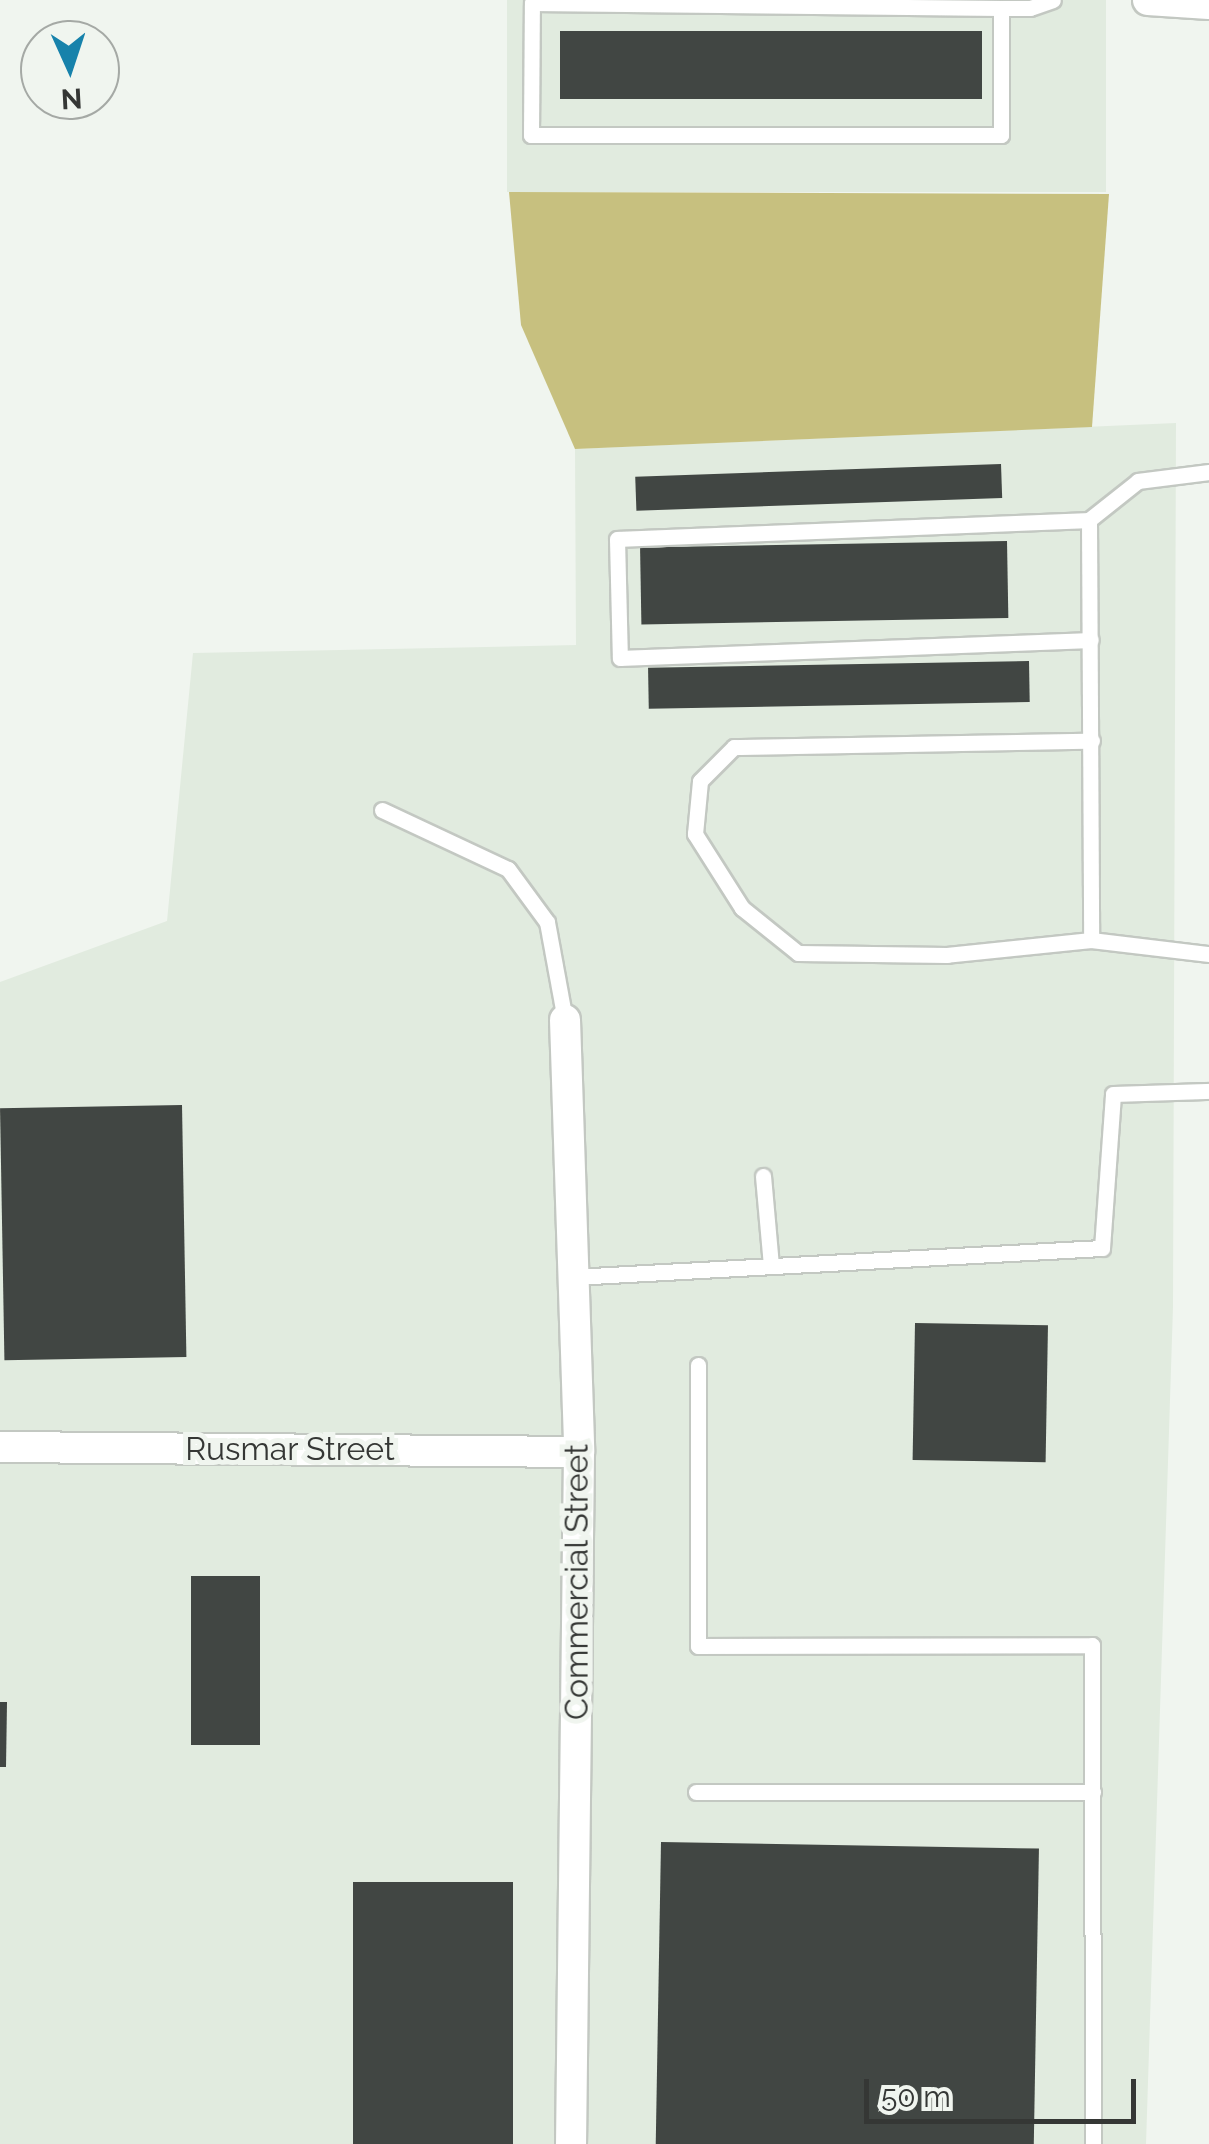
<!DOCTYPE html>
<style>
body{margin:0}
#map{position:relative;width:1209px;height:2144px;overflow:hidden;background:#f0f5ef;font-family:Raleway,sans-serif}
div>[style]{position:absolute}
.built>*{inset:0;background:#e1ebdf;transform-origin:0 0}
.forest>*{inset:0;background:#c7c07f}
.building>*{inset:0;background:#414643;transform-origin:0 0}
.roads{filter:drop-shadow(2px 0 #c3c8c2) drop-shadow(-2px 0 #c3c8c2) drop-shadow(0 2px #c3c8c2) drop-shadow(0 -2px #c3c8c2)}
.service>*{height:15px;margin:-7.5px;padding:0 7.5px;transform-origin:7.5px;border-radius:7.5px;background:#fff}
.minor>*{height:30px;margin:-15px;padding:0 15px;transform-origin:15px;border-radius:15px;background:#fff}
span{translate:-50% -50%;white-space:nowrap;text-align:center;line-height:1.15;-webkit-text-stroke:10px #f0f5ef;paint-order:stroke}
.street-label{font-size:32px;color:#353735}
.north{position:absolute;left:20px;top:20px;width:100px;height:100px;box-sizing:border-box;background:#f0f5ef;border:2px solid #a5a9a5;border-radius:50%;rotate:177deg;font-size:28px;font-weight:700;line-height:40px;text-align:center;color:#353735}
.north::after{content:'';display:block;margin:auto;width:35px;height:45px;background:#1782ab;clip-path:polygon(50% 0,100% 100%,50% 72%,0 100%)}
.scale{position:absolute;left:864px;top:2079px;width:272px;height:45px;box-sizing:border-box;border:5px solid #353735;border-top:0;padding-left:12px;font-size:30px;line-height:35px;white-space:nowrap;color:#353735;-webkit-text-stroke:8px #f0f5ef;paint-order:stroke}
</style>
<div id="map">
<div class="built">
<i style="left:507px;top:0;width:599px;height:192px"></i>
<i style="clip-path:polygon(1176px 423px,1173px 1307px,1146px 2144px,0 2144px,0 982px,167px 921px,193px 653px,576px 645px,575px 449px)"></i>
</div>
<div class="forest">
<i style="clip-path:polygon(509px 192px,1109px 194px,1092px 427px,575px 449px,521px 325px)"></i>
</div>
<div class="building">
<i style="left:560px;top:31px;width:422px;height:68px"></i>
<i style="left:1001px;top:464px;width:34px;height:366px;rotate:88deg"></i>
<i style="left:1007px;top:541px;width:77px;height:367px;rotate:89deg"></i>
<i style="left:1029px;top:661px;width:41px;height:381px;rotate:89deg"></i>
<i style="left:182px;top:1105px;width:252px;height:182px;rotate:89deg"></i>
<i style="left:915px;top:1323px;width:133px;height:137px;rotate:1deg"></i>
<i style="left:191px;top:1576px;width:69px;height:169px"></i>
<i style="clip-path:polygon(0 1702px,7px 1702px,6px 1767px,0 1767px)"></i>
<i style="left:661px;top:1842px;width:378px;height:302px;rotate:1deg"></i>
<i style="left:353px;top:1882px;width:160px;height:262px"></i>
</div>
<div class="roads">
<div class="service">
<i style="left:1001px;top:8px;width:127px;rotate:90deg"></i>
<i style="left:1001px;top:135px;width:470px;rotate:180deg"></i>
<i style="left:531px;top:135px;width:132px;rotate:-89.6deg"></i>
<i style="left:532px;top:3px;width:469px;rotate:0.6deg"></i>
<i style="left:1001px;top:8px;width:29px"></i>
<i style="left:1030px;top:8px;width:24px;rotate:-19deg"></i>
<i style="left:1209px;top:472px;width:72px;rotate:172.8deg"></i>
<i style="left:1138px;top:481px;width:63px;rotate:141.5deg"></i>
<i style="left:1089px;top:520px;width:420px;rotate:89.7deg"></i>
<i style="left:1091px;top:940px;width:119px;rotate:6.8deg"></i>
<i style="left:1089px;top:520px;width:472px;rotate:177.7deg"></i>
<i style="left:617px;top:539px;width:119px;rotate:88.6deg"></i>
<i style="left:620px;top:658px;width:471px;rotate:-2.2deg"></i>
<i style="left:382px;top:810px;width:139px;rotate:25.1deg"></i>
<i style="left:508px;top:869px;width:66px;rotate:53.7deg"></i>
<i style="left:547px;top:922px;width:100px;rotate:79.6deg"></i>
<i style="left:1091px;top:940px;width:145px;rotate:174.1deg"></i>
<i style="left:947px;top:955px;width:149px;rotate:-179.2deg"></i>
<i style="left:798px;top:953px;width:72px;rotate:-141.2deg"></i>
<i style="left:742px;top:908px;width:88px;rotate:-122.4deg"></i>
<i style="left:695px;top:834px;width:53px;rotate:-84.6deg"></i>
<i style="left:700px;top:781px;width:48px;rotate:-45deg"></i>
<i style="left:734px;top:747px;width:358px;rotate:-1deg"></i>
<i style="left:763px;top:1176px;width:90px;rotate:84.9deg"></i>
<i style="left:573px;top:1277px;width:530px;rotate:-3.14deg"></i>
<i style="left:1102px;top:1248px;width:154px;rotate:-85.9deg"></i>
<i style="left:1113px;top:1094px;width:96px;rotate:-1.8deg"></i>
<i style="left:698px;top:1365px;width:281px;rotate:90deg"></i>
<i style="left:698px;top:1646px;width:394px;rotate:-0.1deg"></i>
<i style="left:1092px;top:1645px;width:499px;rotate:89.9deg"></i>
<i style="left:696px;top:1792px;width:397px"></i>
</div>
<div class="minor">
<i style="left:1148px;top:0;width:61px;rotate:3.8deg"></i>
<i style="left:565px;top:1020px;width:432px;rotate:88.1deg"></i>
<i style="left:579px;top:1452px;width:692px;rotate:90.66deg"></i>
<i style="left:0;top:1447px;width:579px;rotate:0.49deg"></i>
</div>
</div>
<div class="street-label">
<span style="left:290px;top:1449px">Rusmar Street</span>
<span style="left:577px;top:1582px;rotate:-90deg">Commercial Street</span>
</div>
<div class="north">N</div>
<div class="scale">50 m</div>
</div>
